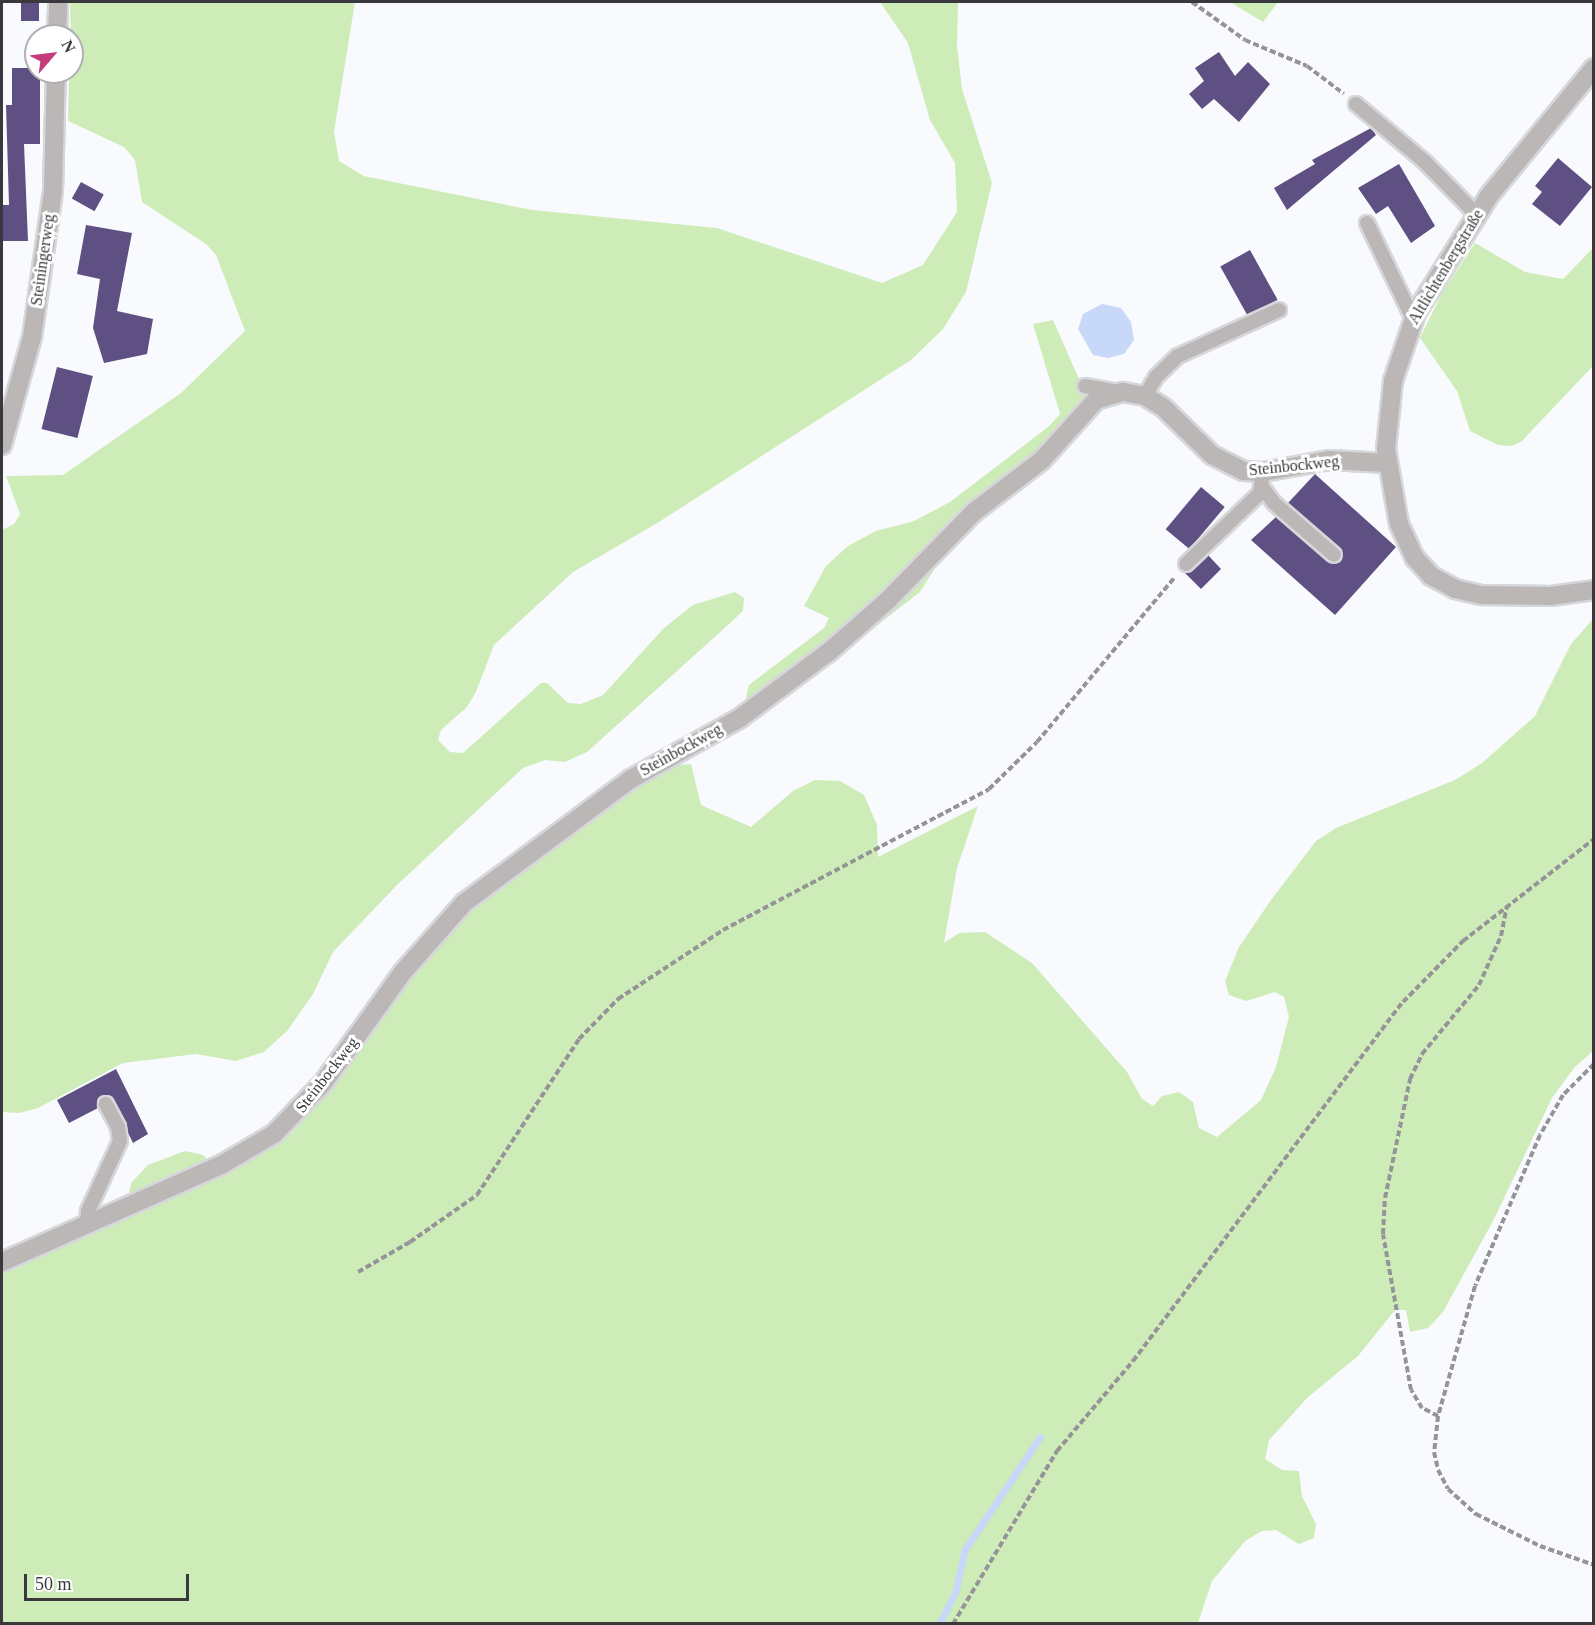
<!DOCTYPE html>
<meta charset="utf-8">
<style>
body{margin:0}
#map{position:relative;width:1595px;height:1625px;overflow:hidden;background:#f9fafe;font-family:Georgia,serif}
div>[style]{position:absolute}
.green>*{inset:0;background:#ceecb7}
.water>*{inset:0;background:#c8d8f9}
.stream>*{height:7px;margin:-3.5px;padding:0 3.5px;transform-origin:3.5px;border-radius:3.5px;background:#c8d8f9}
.building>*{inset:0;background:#5e5083;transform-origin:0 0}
.path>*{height:4px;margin-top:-2px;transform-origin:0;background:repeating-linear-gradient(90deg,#959599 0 6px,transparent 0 9px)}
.roads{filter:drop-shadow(2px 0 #d6d7db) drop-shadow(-2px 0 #d6d7db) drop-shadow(0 2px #d6d7db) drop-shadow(0 -2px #d6d7db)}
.lane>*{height:14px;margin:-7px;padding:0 7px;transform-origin:7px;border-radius:7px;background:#bcb7b7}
.street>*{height:18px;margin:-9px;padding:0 9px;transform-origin:9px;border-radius:9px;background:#bcb7b7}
span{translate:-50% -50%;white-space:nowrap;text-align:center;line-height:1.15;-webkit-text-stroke:6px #fff;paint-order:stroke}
.street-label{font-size:16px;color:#39393d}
.frame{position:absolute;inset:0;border:3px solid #39393d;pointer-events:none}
.north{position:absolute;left:24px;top:24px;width:60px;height:60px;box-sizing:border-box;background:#fff;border:2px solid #b0b0b1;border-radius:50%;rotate:62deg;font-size:16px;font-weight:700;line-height:24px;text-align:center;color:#39393d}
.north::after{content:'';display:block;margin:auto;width:21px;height:27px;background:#c43c79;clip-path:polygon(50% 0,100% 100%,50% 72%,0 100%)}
.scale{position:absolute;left:24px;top:1574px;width:165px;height:27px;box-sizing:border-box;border:3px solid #39393d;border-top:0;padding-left:8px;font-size:18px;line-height:21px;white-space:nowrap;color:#39393d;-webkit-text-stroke:4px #fff;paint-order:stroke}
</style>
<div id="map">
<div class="green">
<i style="clip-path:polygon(70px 2px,355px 2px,334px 132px,339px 161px,364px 176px,532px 210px,717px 228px,882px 283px,923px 265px,957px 212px,955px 163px,930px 120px,908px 43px,880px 2px,958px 2px,957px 46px,962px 89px,992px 183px,966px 292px,943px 329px,911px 360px,659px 522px,573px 572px,494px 645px,476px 692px,467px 707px,441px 730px,438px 740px,450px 752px,463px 753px,541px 683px,547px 683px,568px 703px,581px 704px,603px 695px,664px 628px,693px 605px,735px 592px,744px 598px,743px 611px,728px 625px,587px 752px,565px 762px,545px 760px,523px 768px,397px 885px,333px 952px,313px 994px,287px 1031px,264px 1052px,236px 1061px,196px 1054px,123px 1063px,38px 1108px,19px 1113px,2px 1112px,2px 530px,14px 524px,20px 514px,6px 476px,63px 475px,181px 393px,245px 331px,216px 255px,206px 244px,142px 202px,135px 160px,124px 147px,68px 121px,69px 72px,72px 72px)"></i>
<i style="clip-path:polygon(1230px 2px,1278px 2px,1263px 22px)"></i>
<i style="clip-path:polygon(1475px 243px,1525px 272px,1563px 279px,1593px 248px,1593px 366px,1521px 442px,1511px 446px,1498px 445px,1470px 431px,1457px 391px,1420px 338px,1442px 293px)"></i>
<i style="clip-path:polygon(1053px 320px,1086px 395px,1081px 408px,1040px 454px,962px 525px,920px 592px,776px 704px,762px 709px,750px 704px,746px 697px,749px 685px,824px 628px,829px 618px,804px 606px,826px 566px,848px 546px,876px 531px,914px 521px,950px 502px,1048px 427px,1060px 414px,1033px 324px)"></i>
<i style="clip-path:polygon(1593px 619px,1593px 1051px,1574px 1068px,1552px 1098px,1493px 1221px,1443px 1312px,1428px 1328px,1410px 1332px,1406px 1310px,1395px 1310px,1358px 1356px,1307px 1398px,1269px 1440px,1265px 1459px,1282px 1470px,1299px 1471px,1302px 1496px,1316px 1524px,1314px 1538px,1299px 1544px,1276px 1530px,1262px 1531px,1245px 1541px,1212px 1581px,1198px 1623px,2px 1623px,2px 1270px,125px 1216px,131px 1183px,148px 1165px,185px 1151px,203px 1155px,223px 1176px,292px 1133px,324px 1097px,441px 938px,488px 892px,620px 795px,668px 766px,691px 764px,701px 805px,751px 827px,793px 791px,815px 780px,840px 781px,864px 795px,877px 825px,878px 857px,978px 806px,957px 868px,944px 943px,959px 933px,985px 932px,1032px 963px,1127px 1072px,1142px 1099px,1153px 1106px,1162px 1096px,1179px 1092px,1193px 1102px,1199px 1128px,1217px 1137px,1261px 1100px,1276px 1067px,1289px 1017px,1284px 997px,1275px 992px,1246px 1001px,1229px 995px,1225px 981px,1239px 947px,1271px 900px,1316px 841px,1336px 828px,1455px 780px,1482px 763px,1535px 716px,1571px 644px)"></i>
</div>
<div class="water">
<i style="clip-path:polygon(1102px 304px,1121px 308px,1131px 322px,1134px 340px,1124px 354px,1108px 358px,1093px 355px,1078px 329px,1083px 314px)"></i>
</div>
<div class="stream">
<i style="left:939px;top:1624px;width:38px;rotate:-63deg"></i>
<i style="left:956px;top:1590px;width:40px;rotate:-78deg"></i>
<i style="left:964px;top:1551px;width:137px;rotate:-56.3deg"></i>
</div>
<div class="building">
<i style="left:21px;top:2px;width:18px;height:19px"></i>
<i style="clip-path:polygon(1219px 52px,1235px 76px,1248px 62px,1270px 84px,1239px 122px,1214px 99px,1202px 109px,1189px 94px,1204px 81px,1195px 68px)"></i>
<i style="clip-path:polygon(12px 68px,36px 68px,40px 72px,40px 144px,24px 144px,28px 241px,2px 241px,2px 205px,9px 205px,6px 105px,12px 105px)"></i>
<i style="clip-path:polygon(1371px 128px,1376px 135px,1287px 210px,1274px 188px,1315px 164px,1312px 160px)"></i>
<i style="clip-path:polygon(1558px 158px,1592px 187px,1560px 226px,1532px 204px,1542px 192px,1535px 186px)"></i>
<i style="clip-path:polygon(1399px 164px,1435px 226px,1411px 243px,1388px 206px,1376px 214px,1358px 188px)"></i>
<i style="left:81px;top:182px;width:26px;height:19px;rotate:29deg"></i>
<i style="clip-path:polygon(86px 225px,132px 233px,117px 311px,153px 319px,147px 354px,104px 363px,93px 328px,100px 279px,77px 274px)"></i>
<i style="left:1250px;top:250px;width:57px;height:34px;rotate:61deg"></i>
<i style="left:57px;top:367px;width:37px;height:64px;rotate:14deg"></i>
<i style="clip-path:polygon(1315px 474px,1396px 547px,1335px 615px,1251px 540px,1276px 517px,1328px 562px,1340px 561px,1340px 548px,1288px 503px)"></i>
<i style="left:1201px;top:487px;width:31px;height:55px;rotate:40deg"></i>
<i style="clip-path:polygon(1208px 555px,1221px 569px,1201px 589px,1185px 573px)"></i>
<i style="clip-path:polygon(116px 1069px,148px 1134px,133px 1143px,110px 1096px,101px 1096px,98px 1108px,69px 1123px,57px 1100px)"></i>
</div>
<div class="path">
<i style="left:1192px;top:2px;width:65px;rotate:35.6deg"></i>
<i style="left:1245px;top:40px;width:67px;rotate:22.8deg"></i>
<i style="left:1307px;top:66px;width:46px;rotate:37.1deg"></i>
<i style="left:1594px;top:1064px;width:44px;rotate:135deg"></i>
<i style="left:1563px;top:1095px;width:46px;rotate:119.9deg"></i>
<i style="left:1540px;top:1135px;width:164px;rotate:113.3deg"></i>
<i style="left:1475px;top:1286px;width:135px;rotate:105.9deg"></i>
<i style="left:1438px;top:1416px;width:36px;rotate:96deg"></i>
<i style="left:1434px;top:1452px;width:18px;rotate:77deg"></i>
<i style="left:1438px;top:1470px;width:21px;rotate:62deg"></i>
<i style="left:1448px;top:1489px;width:38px;rotate:42deg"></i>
<i style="left:1476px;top:1514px;width:72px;rotate:26.6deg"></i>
<i style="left:1540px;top:1546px;width:57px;rotate:19.4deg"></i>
<i style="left:358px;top:1272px;width:60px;rotate:-30deg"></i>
<i style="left:410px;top:1242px;width:82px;rotate:-35deg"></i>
<i style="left:477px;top:1195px;width:186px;rotate:-56.8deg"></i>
<i style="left:579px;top:1039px;width:56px;rotate:-45.7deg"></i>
<i style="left:618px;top:999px;width:126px;rotate:-33.3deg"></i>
<i style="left:723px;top:930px;width:301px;rotate:-27.9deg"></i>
<i style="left:989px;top:789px;width:67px;rotate:-44.4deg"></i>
<i style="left:1037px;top:742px;width:215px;rotate:-50.1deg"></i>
<i style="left:1438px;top:1416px;width:18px;rotate:-153deg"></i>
<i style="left:1422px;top:1408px;width:21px;rotate:-121deg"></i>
<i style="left:1411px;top:1390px;width:158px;rotate:-100.2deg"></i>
<i style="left:1383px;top:1234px;width:36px;rotate:-87deg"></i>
<i style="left:1385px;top:1198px;width:122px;rotate:-78.1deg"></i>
<i style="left:1410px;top:1079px;width:28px;rotate:-64deg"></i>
<i style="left:1422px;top:1054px;width:89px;rotate:-50.4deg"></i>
<i style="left:1479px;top:985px;width:54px;rotate:-65.8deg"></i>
<i style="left:1501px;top:936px;width:31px;rotate:-79deg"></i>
<i style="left:953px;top:1624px;width:202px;rotate:-59deg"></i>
<i style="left:1057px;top:1451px;width:118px;rotate:-49.8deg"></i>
<i style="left:1133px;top:1361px;width:449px;rotate:-53.1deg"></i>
<i style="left:1403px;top:1002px;width:86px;rotate:-45.5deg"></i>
<i style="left:1463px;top:941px;width:166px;rotate:-37.9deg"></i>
</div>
<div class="roads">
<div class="lane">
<i style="left:1356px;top:104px;width:90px;rotate:40deg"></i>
<i style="left:1425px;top:162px;width:73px;rotate:45.6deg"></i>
<i style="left:1367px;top:223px;width:106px;rotate:64.4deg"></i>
<i style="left:1085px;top:386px;width:34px;rotate:10deg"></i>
<i style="left:1145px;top:396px;width:22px;rotate:-60deg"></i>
<i style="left:1156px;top:377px;width:30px;rotate:-44deg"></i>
<i style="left:1178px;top:356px;width:111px;rotate:-24.5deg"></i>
<i style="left:1263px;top:488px;width:19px;rotate:54deg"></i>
<i style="left:1274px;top:503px;width:79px;rotate:40.9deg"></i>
<i style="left:1186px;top:564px;width:103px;rotate:-43.8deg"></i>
<i style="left:1260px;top:493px;width:21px;rotate:-82deg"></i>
<i style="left:87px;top:1225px;width:14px;rotate:-86deg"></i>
<i style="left:88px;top:1211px;width:77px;rotate:-65.4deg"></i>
<i style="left:120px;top:1141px;width:14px;rotate:-98deg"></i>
<i style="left:118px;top:1127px;width:26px;rotate:-118deg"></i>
</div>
<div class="street">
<i style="left:57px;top:36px;width:34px;rotate:-88deg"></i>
<i style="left:1594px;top:68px;width:166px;rotate:129.4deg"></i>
<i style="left:1489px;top:196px;width:138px;rotate:122deg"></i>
<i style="left:1416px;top:313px;width:72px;rotate:108.7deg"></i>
<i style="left:1393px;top:381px;width:68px;rotate:95.9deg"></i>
<i style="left:1386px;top:449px;width:76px;rotate:80.2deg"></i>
<i style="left:1399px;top:524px;width:38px;rotate:65deg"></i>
<i style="left:1415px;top:558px;width:24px;rotate:48deg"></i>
<i style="left:1431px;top:576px;width:27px;rotate:28deg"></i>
<i style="left:1455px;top:589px;width:28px;rotate:13deg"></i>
<i style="left:1482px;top:595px;width:69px;rotate:0.8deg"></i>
<i style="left:1551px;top:596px;width:43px;rotate:-7.9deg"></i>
<i style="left:2px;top:445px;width:112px;rotate:-74.5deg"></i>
<i style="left:32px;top:337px;width:148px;rotate:-81.8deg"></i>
<i style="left:53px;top:191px;width:119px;rotate:-88.6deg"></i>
<i style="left:2px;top:1262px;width:242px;rotate:-23.9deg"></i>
<i style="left:223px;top:1164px;width:59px;rotate:-30.5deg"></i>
<i style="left:274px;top:1134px;width:72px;rotate:-46.1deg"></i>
<i style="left:324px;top:1082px;width:135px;rotate:-54.3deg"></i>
<i style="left:403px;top:972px;width:92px;rotate:-48.5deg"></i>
<i style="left:464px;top:903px;width:208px;rotate:-36.6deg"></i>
<i style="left:631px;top:779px;width:125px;rotate:-29.2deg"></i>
<i style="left:740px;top:718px;width:112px;rotate:-36.7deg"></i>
<i style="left:830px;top:651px;width:77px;rotate:-41.3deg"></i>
<i style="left:888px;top:600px;width:123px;rotate:-45.7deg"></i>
<i style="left:974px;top:512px;width:86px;rotate:-37.4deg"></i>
<i style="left:1042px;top:460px;width:81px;rotate:-48deg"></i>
<i style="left:1096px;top:400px;width:28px;rotate:-17deg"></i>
<i style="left:1123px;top:392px;width:22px;rotate:10deg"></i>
<i style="left:1145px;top:396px;width:22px;rotate:32deg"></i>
<i style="left:1164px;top:408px;width:67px;rotate:44.4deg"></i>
<i style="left:1212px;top:455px;width:35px;rotate:27deg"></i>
<i style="left:1243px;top:471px;width:20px;rotate:3deg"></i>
<i style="left:1263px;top:472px;width:67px;rotate:-10.3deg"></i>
<i style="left:1329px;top:460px;width:58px;rotate:3deg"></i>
</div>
</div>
<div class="street-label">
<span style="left:43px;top:260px;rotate:-82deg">Steiningerweg</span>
<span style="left:1446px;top:267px;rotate:-59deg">Altlichtenbergstraße</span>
<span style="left:1294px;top:466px;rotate:-6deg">Steinbockweg</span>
<span style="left:681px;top:750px;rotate:-29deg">Steinbockweg</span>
<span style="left:327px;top:1075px;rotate:-52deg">Steinbockweg</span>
</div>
<div class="frame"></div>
<div class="north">N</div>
<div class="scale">50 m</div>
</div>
